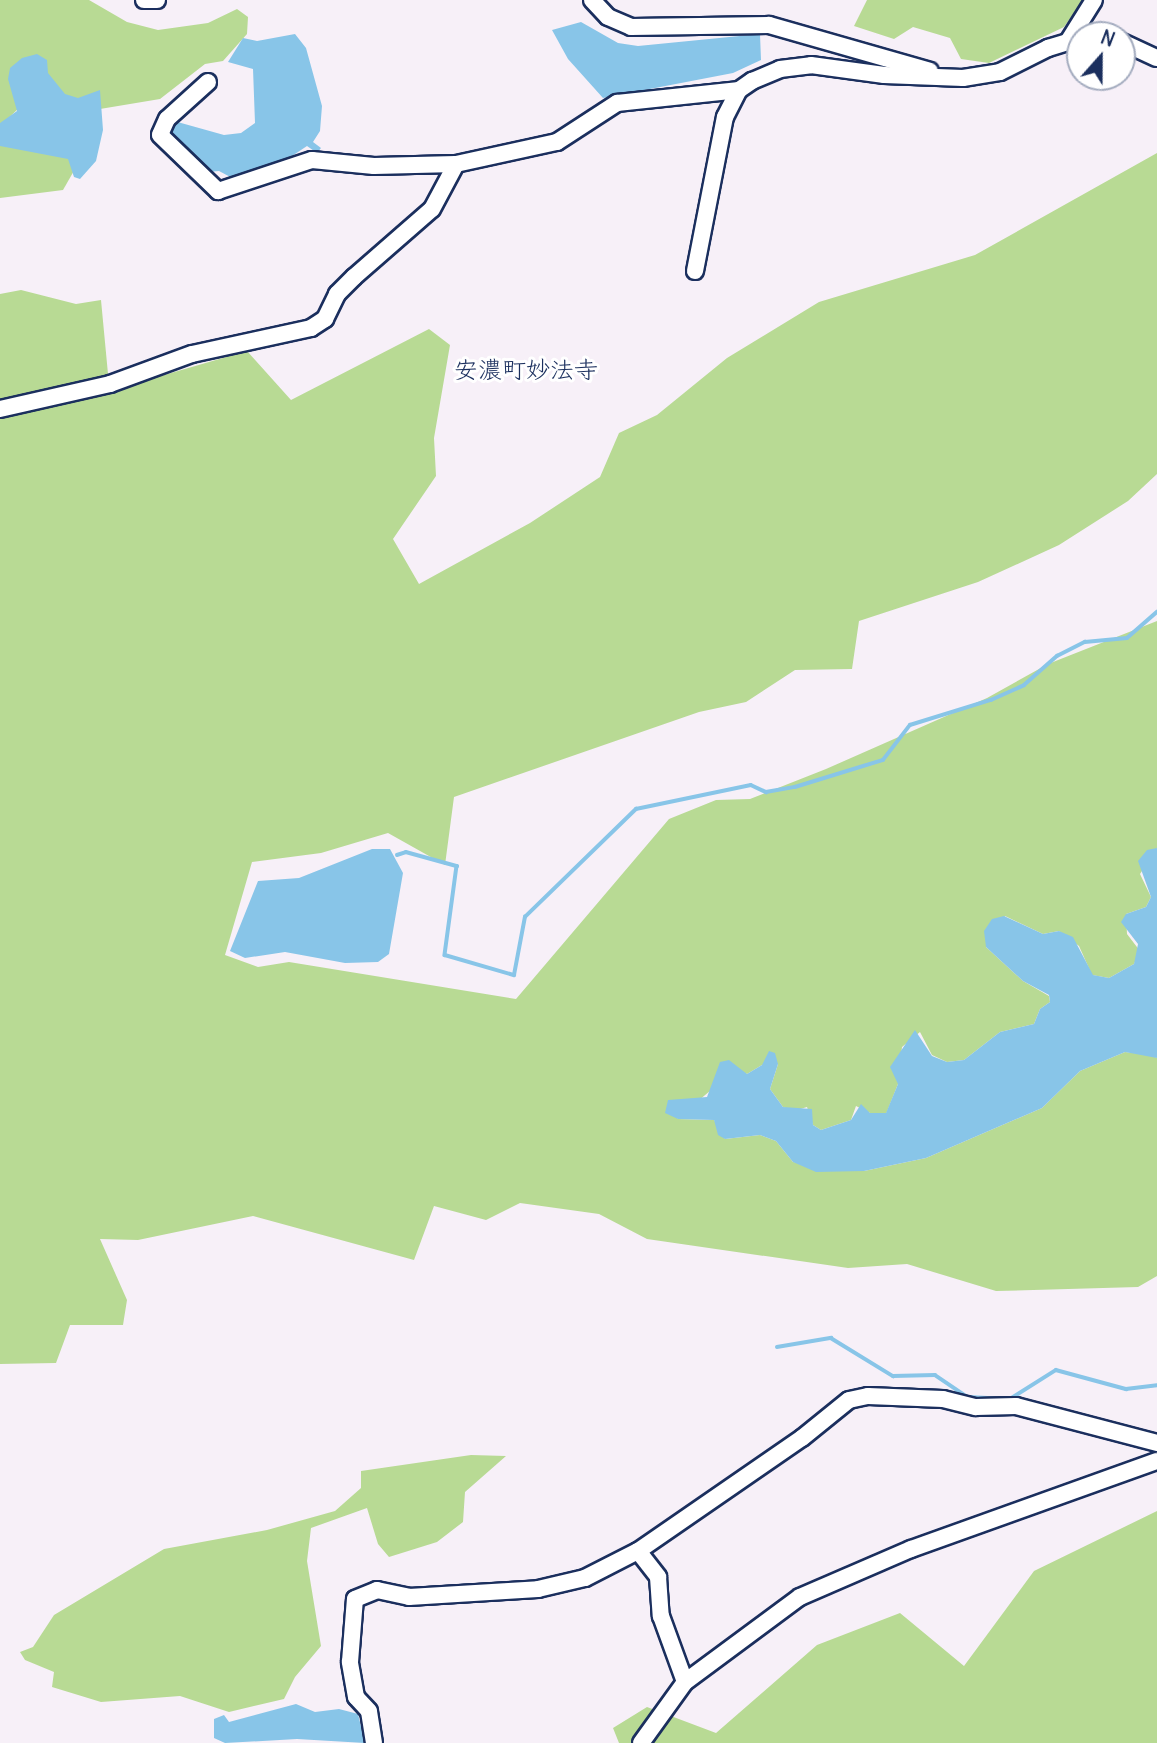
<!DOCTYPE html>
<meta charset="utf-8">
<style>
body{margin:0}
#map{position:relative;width:1157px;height:1743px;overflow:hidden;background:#f7f0f8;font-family:Delius,"Klee One",sans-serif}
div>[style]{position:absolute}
.green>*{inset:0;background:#b8da94}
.water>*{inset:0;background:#88c5e8}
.stream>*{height:3.5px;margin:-1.75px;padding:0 1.75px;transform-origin:1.75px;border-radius:1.75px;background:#88c5e8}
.roads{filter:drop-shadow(2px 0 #1b2f5e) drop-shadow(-2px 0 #1b2f5e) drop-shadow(0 2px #1b2f5e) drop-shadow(0 -2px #1b2f5e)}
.minor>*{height:16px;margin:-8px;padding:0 8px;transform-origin:8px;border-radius:8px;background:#fff}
span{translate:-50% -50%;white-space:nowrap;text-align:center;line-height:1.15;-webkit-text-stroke:6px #fff;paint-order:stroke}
.quarter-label{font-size:24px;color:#1b2f5e}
.north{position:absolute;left:1066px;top:21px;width:70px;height:70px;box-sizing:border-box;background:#fff;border:2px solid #a4acbf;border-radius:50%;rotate:21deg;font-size:19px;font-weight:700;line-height:28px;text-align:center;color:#1b2f5e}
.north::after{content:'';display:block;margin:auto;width:24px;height:32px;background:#1b2f5e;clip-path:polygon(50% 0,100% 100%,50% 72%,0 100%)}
</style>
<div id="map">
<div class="green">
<i style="clip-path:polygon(0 0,89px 0,127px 22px,158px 30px,208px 23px,237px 9px,248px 17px,247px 34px,223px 61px,205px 64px,160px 99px,94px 110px,19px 108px,0 126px)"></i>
<i style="clip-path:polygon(867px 0,1083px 0,1064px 27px,989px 63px,961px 59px,950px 38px,913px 27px,894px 39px,854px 26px)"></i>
<i style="clip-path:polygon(0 127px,75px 158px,75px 169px,63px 190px,0 198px)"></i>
<i style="clip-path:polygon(1157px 153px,1157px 474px,1128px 501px,1059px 545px,978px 582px,859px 621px,852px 669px,795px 670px,746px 702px,699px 712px,454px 797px,445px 865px,388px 833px,321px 853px,252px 862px,225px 955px,258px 967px,289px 962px,516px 999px,669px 819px,716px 800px,750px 799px,826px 769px,987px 698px,1048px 664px,1157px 621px,1157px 848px,1140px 874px,1151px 897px,1146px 907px,1126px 914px,1127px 934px,1140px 951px,1134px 964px,1109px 978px,1092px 975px,1079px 946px,1059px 931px,1043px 934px,1005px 916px,986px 947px,1023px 981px,1049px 996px,1050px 1002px,1040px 1009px,1034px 1024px,1000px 1032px,964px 1060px,947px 1062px,932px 1055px,920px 1032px,902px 1047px,898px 1084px,886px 1114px,870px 1113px,856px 1106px,851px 1120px,821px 1130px,813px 1125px,807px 1107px,794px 1111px,783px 1107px,770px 1089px,778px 1064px,762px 1065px,747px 1074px,736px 1069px,698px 1101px,668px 1100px,678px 1119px,714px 1120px,725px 1139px,760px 1135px,776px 1141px,793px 1162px,864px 1171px,926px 1158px,1042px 1108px,1080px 1071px,1125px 1052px,1151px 1055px,1157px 1058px,1157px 1276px,1138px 1287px,996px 1291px,907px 1264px,848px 1268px,647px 1239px,599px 1214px,520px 1203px,486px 1220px,434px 1206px,414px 1260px,253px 1216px,138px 1240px,100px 1239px,127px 1300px,123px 1325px,70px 1325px,56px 1363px,0 1364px,0 294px,21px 290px,76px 304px,101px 300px,108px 374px,133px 384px,247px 351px,291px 400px,429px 329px,450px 345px,434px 438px,436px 476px,393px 539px,419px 584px,530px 523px,600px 477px,619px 433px,657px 415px,727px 358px,819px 302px,975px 255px)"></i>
<i style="clip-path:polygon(471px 1455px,506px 1456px,465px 1492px,463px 1522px,437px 1542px,389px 1557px,378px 1544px,367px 1508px,311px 1528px,307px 1561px,321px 1646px,295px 1677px,284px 1699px,229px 1712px,180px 1696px,101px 1702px,52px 1687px,54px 1672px,25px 1660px,20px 1652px,33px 1647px,54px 1615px,164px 1549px,267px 1530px,335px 1511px,361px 1488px,361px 1471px)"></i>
<i style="clip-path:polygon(1157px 1511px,1157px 1743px,619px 1743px,613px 1728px,647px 1707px,716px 1733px,817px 1645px,900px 1613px,964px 1666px,1034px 1571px)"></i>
</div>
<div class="water">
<i style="clip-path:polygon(581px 22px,618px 43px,638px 46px,760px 34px,761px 60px,733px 73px,603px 98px,568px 59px,552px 30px)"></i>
<i style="clip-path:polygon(295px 34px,306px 48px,322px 106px,320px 131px,313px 142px,321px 148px,317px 153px,307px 146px,277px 166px,236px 180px,219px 171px,208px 172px,172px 138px,174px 121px,224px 135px,241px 133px,255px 123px,253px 69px,228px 62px,243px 38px,257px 41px)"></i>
<i style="clip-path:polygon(37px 54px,47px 60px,48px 73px,65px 94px,78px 98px,100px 90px,103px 130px,96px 161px,80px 179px,74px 177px,68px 159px,0 146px,0 123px,17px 111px,8px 79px,10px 68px,22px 58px)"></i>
<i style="clip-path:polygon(1157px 848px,1157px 1058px,1125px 1052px,1080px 1071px,1042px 1108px,926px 1158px,864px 1171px,816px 1172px,793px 1162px,776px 1141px,760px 1135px,725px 1139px,718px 1135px,714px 1120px,678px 1119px,665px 1113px,668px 1100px,707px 1097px,720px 1062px,729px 1060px,747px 1074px,762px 1065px,769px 1051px,775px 1053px,778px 1064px,770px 1089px,783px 1107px,812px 1109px,813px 1125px,821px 1130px,851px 1120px,861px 1104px,870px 1113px,886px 1113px,898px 1084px,890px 1067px,915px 1030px,932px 1056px,947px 1062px,964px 1060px,1000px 1032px,1034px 1024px,1040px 1009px,1050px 1002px,1049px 995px,1023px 981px,986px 947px,984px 931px,992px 919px,1004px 916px,1043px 934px,1059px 931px,1073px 937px,1093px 975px,1109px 978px,1134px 964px,1138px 944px,1121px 922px,1126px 914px,1146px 907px,1151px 897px,1138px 861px,1147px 850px)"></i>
<i style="clip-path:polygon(372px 849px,390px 849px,403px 873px,389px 954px,378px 962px,345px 963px,285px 952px,245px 958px,230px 951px,258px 881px,299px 878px)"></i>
<i style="clip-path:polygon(296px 1704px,315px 1712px,339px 1709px,358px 1714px,365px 1743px,297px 1739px,225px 1743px,214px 1738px,214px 1719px,224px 1715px,229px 1722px)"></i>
</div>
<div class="stream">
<i style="left:397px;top:855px;width:9px;rotate:-18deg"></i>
<i style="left:406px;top:852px;width:53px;rotate:15.4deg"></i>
<i style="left:457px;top:866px;width:90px;rotate:97.7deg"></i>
<i style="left:445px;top:955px;width:72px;rotate:16.2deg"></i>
<i style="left:514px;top:975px;width:59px;rotate:-79.3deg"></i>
<i style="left:525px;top:917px;width:155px;rotate:-44.2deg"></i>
<i style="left:636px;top:809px;width:117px;rotate:-11.8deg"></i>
<i style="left:751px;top:785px;width:17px;rotate:25deg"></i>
<i style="left:766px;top:792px;width:29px;rotate:-10deg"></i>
<i style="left:795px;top:787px;width:92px;rotate:-17.1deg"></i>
<i style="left:883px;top:760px;width:44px;rotate:-52.4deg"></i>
<i style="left:910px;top:725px;width:85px;rotate:-17.2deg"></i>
<i style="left:991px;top:700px;width:36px;rotate:-24deg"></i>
<i style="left:1024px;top:685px;width:44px;rotate:-41.3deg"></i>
<i style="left:1057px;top:656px;width:31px;rotate:-27deg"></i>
<i style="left:1085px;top:642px;width:42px;rotate:-5.4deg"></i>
<i style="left:1127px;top:638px;width:40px;rotate:-41deg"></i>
<i style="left:777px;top:1347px;width:55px;rotate:-9.5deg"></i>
<i style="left:831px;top:1338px;width:73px;rotate:31.5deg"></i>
<i style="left:893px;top:1376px;width:42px;rotate:-1.4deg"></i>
<i style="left:935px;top:1375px;width:40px;rotate:34deg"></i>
<i style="left:968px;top:1397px;width:34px;rotate:3deg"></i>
<i style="left:1010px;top:1399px;width:54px;rotate:-32.2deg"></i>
<i style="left:1056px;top:1370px;width:73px;rotate:15.2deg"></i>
<i style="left:1126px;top:1389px;width:31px;rotate:-7deg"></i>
</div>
<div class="roads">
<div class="minor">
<i style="left:144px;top:0;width:13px"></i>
<i style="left:592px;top:0;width:23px;rotate:47deg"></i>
<i style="left:608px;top:17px;width:25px;rotate:23deg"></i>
<i style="left:631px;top:27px;width:138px;rotate:-0.8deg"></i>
<i style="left:769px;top:25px;width:167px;rotate:15.9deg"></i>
<i style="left:1069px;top:40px;width:47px;rotate:-58deg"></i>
<i style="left:1122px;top:42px;width:38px;rotate:25deg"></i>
<i style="left:208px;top:82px;width:55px;rotate:137.9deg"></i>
<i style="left:167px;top:119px;width:17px;rotate:114deg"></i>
<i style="left:160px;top:135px;width:81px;rotate:44deg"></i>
<i style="left:218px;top:191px;width:99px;rotate:-18.3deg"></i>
<i style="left:312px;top:160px;width:62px;rotate:5.5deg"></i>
<i style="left:374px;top:166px;width:82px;rotate:-1.4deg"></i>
<i style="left:456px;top:164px;width:103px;rotate:-12.3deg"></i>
<i style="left:557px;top:142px;width:72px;rotate:-33deg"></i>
<i style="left:617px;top:103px;width:123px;rotate:-6.1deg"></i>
<i style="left:695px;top:271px;width:157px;rotate:-79deg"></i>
<i style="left:725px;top:117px;width:30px;rotate:-63deg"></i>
<i style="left:739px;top:90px;width:16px;rotate:-35deg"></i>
<i style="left:752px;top:81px;width:30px;rotate:-23deg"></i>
<i style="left:780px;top:69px;width:31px;rotate:-7deg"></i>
<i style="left:811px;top:65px;width:74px;rotate:7.8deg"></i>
<i style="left:884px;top:75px;width:79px;rotate:2.2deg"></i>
<i style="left:963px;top:78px;width:37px;rotate:-9deg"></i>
<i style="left:1000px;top:72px;width:54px;rotate:-26.6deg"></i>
<i style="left:1048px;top:48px;width:34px;rotate:-17deg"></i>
<i style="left:0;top:409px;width:113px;rotate:-12.8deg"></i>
<i style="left:110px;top:384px;width:87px;rotate:-20.1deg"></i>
<i style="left:192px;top:354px;width:122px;rotate:-12.3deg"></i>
<i style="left:311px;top:328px;width:17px;rotate:-33deg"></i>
<i style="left:325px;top:319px;width:28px;rotate:-64deg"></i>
<i style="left:337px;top:294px;width:24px;rotate:-45deg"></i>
<i style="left:354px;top:277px;width:103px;rotate:-41.1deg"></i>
<i style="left:432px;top:209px;width:51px;rotate:-61.9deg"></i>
<i style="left:638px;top:1551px;width:33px;rotate:52deg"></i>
<i style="left:658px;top:1577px;width:39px;rotate:86deg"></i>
<i style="left:661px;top:1616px;width:70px;rotate:70deg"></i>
<i style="left:374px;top:1743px;width:32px;rotate:-99deg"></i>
<i style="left:369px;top:1711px;width:19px;rotate:-133deg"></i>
<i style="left:356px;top:1697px;width:36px;rotate:-100deg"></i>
<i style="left:350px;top:1662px;width:63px;rotate:-85.5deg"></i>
<i style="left:355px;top:1599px;width:24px;rotate:-22deg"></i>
<i style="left:377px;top:1590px;width:33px;rotate:12deg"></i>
<i style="left:409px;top:1597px;width:129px;rotate:-3.5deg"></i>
<i style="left:538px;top:1589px;width:48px;rotate:-13.2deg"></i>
<i style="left:585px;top:1578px;width:59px;rotate:-27deg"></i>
<i style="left:638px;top:1551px;width:199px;rotate:-34.6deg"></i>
<i style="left:802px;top:1438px;width:60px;rotate:-39deg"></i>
<i style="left:849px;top:1400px;width:19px;rotate:-12deg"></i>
<i style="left:868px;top:1396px;width:75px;rotate:2.3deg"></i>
<i style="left:943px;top:1399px;width:34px;rotate:14deg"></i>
<i style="left:976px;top:1407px;width:40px;rotate:-1.4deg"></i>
<i style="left:1016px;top:1406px;width:146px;rotate:14.7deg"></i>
<i style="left:641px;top:1743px;width:75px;rotate:-54.2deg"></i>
<i style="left:685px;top:1682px;width:143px;rotate:-36.5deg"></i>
<i style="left:800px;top:1597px;width:121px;rotate:-23.4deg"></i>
<i style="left:911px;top:1549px;width:261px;rotate:-19.7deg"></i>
</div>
</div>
<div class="quarter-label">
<span style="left:526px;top:370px">安濃町妙法寺</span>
</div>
<div class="north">N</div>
</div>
